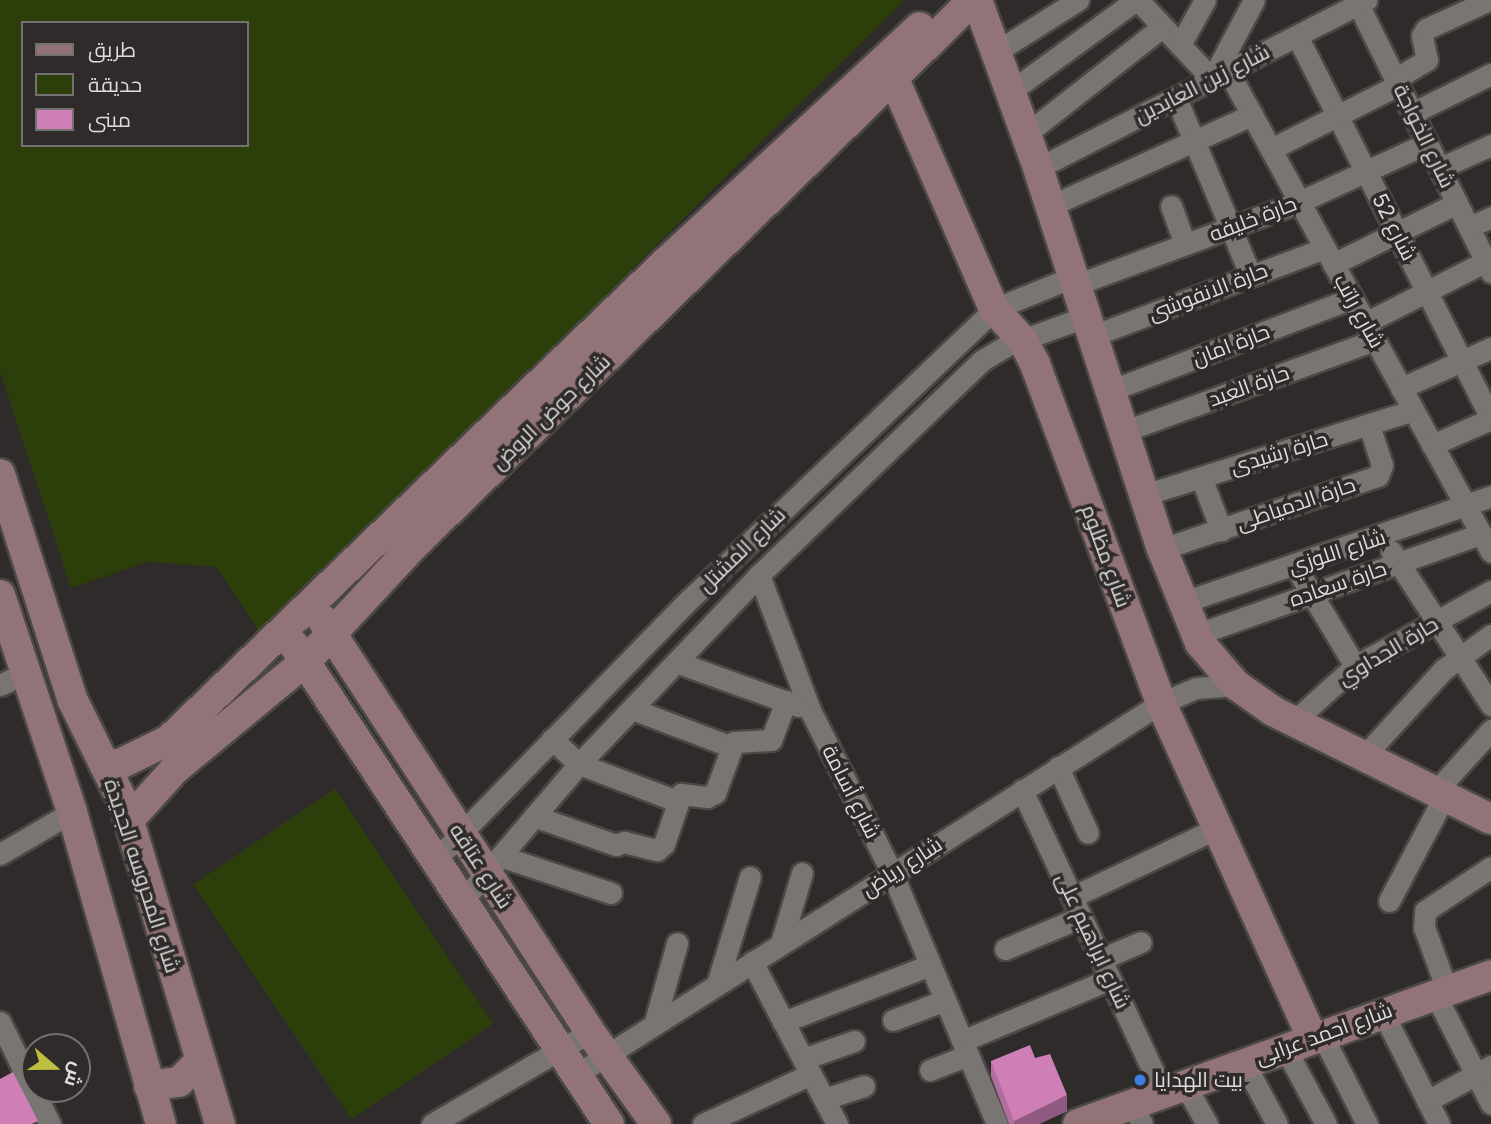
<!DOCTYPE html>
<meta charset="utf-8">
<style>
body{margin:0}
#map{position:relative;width:1491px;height:1124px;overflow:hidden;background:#2e2b2a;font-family:Inter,Cairo,sans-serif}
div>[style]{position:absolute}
.green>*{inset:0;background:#2c3e0a;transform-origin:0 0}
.roads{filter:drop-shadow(2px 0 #4b4846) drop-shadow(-2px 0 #4b4846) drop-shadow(0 2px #4b4846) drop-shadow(0 -2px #4b4846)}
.street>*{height:21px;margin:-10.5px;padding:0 10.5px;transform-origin:10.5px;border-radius:10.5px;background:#797573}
.secondary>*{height:30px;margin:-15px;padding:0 15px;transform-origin:15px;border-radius:15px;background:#917378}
.wall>*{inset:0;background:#b16d9c}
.shaded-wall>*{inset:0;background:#90597f}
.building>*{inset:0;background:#ce7fb5}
.dots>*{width:19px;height:19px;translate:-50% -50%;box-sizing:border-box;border:4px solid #2e2b2a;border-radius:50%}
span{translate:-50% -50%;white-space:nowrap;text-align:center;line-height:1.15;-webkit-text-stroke:7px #2e2b2a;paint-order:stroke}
.street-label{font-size:21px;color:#dedcdb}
.poi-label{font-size:21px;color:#dedcdb}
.left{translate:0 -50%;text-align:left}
.legend{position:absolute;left:21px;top:21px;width:228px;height:126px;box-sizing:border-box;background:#2e2b2a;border:2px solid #747271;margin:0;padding:9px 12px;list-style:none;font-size:21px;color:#dedcdb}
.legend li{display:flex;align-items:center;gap:14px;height:35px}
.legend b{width:35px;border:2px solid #747271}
.north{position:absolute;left:21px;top:1033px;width:70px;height:70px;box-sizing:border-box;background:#2e2b2a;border:2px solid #747271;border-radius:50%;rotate:110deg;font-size:19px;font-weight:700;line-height:28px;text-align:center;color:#dedcdb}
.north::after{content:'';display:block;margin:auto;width:24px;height:32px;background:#bfbe41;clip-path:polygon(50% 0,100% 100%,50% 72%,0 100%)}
</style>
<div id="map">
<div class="green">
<i style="clip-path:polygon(evenodd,0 0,905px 0,261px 635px,217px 567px,148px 562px,71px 588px,0 371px,0 0,23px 23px,247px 23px,247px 145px,23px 145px,23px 23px)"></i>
<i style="left:335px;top:789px;width:283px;height:171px;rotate:56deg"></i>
</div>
<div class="roads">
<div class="street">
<i style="left:1138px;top:0;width:108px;rotate:46.9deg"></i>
<i style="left:1212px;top:79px;width:89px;rotate:-62deg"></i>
<i style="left:1356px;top:0;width:304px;rotate:63.6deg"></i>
<i style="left:1297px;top:36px;width:429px;rotate:63.1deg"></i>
<i style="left:1180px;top:45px;width:51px;rotate:-60.9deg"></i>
<i style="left:997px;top:51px;width:96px;rotate:-32.2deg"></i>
<i style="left:1228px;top:71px;width:548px;rotate:61.33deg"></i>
<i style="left:1395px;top:79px;width:37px;rotate:-31deg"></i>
<i style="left:1427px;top:60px;width:25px;rotate:-102deg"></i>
<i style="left:1422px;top:36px;width:8px;rotate:-60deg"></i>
<i style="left:1426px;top:29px;width:69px;rotate:-24.7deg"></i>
<i style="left:1011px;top:91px;width:155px;rotate:-36.1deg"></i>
<i style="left:1176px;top:98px;width:193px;rotate:67.2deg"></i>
<i style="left:1412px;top:113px;width:88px;rotate:-26.3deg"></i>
<i style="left:1026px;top:134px;width:173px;rotate:-38.2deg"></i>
<i style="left:1271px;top:149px;width:142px;rotate:-26.7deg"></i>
<i style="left:1038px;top:168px;width:369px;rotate:-27.1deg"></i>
<i style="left:1440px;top:168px;width:56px;rotate:-24.3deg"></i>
<i style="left:1050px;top:206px;width:222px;rotate:-24.3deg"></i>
<i style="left:1171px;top:206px;width:40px;rotate:69.8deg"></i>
<i style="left:1469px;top:227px;width:24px;rotate:-24deg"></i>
<i style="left:1333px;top:264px;width:138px;rotate:-26.2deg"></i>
<i style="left:1075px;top:285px;width:239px;rotate:-20.3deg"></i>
<i style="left:1299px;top:202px;width:141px;rotate:-24.7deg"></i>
<i style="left:1365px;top:323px;width:136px;rotate:-27.1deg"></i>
<i style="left:1092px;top:336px;width:249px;rotate:-20.7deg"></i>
<i style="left:1401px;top:388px;width:98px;rotate:-24deg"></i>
<i style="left:1109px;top:391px;width:260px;rotate:-20.9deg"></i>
<i style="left:1122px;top:432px;width:269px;rotate:-20deg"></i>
<i style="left:1432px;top:445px;width:64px;rotate:-23.8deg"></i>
<i style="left:1201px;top:477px;width:57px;rotate:69.3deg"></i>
<i style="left:1144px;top:495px;width:282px;rotate:-17.5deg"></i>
<i style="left:1162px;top:549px;width:228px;rotate:-18.7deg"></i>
<i style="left:1378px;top:476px;width:12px;rotate:-70deg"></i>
<i style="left:1382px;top:465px;width:42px;rotate:-108deg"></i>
<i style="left:1391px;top:551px;width:184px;rotate:57deg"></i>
<i style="left:1295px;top:566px;width:117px;rotate:59deg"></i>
<i style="left:759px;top:575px;width:144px;rotate:69.3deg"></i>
<i style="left:810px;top:710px;width:182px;rotate:63.3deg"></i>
<i style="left:892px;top:873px;width:272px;rotate:67.3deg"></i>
<i style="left:1181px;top:603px;width:328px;rotate:-19deg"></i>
<i style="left:1195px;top:635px;width:303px;rotate:-19.5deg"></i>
<i style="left:676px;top:662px;width:130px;rotate:19.8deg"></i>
<i style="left:0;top:685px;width:28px;rotate:-26deg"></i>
<i style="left:632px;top:709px;width:107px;rotate:20.8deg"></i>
<i style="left:1293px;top:722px;width:84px;rotate:-42.1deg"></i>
<i style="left:1355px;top:666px;width:155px;rotate:-28.9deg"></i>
<i style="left:552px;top:739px;width:37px;rotate:43deg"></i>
<i style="left:579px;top:764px;width:105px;rotate:20.7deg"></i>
<i style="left:1363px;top:757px;width:120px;rotate:-47.4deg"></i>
<i style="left:1444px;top:669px;width:58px;rotate:-35.9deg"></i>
<i style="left:1058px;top:767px;width:72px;rotate:65.6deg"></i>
<i style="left:1022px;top:790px;width:334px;rotate:65deg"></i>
<i style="left:1435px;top:792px;width:84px;rotate:-47.9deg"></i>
<i style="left:534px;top:816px;width:87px;rotate:19.5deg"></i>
<i style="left:616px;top:845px;width:9px;rotate:-21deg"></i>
<i style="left:624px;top:842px;width:34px;rotate:14deg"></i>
<i style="left:657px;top:850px;width:9px;rotate:-41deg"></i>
<i style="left:664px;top:844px;width:53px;rotate:-71.2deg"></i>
<i style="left:681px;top:794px;width:26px;rotate:7deg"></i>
<i style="left:707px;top:797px;width:9px;rotate:-27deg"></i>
<i style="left:715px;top:793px;width:54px;rotate:-69.6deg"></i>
<i style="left:734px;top:742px;width:37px;rotate:-3deg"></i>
<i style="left:771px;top:740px;width:42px;rotate:-69deg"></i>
<i style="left:0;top:854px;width:83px;rotate:-30.3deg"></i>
<i style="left:500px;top:856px;width:117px;rotate:18.4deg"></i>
<i style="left:437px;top:858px;width:363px;rotate:-45.7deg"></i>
<i style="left:691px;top:598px;width:419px;rotate:-43.6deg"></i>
<i style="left:994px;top:309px;width:85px;rotate:-22.1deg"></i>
<i style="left:1072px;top:897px;width:161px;rotate:-25.4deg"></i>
<i style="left:464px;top:899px;width:177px;rotate:-49.6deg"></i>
<i style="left:579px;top:764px;width:261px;rotate:-46.4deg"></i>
<i style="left:759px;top:575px;width:308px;rotate:-43.9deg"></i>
<i style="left:981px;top:361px;width:31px;rotate:-31deg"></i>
<i style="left:1008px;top:345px;width:82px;rotate:-20deg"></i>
<i style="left:1389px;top:901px;width:118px;rotate:-62.1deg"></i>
<i style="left:781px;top:943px;width:73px;rotate:-73.3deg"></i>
<i style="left:1005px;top:949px;width:82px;rotate:-22.8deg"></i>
<i style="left:1101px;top:959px;width:43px;rotate:-23deg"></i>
<i style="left:752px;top:962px;width:183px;rotate:62.3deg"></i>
<i style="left:717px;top:984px;width:112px;rotate:-72.9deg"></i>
<i style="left:1447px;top:990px;width:67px;rotate:-110.1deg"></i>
<i style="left:1424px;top:927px;width:16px;rotate:-86deg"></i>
<i style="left:1425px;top:911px;width:79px;rotate:-33.7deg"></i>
<i style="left:1435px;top:994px;width:123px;rotate:63deg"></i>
<i style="left:1383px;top:1013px;width:124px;rotate:63.2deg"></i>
<i style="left:893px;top:1020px;width:56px;rotate:-21deg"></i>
<i style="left:0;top:1022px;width:114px;rotate:63.9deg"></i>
<i style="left:783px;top:1022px;width:158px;rotate:-21.2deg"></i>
<i style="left:654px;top:1025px;width:85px;rotate:-74.3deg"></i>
<i style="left:1322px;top:1035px;width:100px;rotate:63.2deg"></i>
<i style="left:962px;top:1041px;width:160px;rotate:-22.7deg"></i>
<i style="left:1285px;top:1048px;width:86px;rotate:61.7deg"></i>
<i style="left:803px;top:1059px;width:54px;rotate:-19.4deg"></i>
<i style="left:1244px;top:1063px;width:69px;rotate:61.6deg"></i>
<i style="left:930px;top:1070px;width:41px;rotate:-21.5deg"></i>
<i style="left:577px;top:1074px;width:692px;rotate:-32.43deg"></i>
<i style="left:1161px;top:703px;width:38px;rotate:-23deg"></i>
<i style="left:1196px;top:688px;width:40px;rotate:-4.3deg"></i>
<i style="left:1185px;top:1085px;width:45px;rotate:60.6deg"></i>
<i style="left:824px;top:1099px;width:42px;rotate:-18deg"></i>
<i style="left:1427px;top:1101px;width:73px;rotate:-28.7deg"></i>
<i style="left:1132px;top:1104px;width:22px;rotate:63deg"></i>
<i style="left:432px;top:1124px;width:183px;rotate:-30.2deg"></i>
<i style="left:703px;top:1124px;width:119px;rotate:-24.8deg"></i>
</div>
<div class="secondary">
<i style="left:977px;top:0;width:179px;rotate:70deg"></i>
<i style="left:1038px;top:168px;width:401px;rotate:72deg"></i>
<i style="left:1162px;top:549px;width:101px;rotate:68deg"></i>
<i style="left:1200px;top:643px;width:55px;rotate:49.4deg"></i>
<i style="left:1236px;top:685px;width:45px;rotate:35.1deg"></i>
<i style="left:1273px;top:711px;width:243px;rotate:26.4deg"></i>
<i style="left:894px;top:79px;width:251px;rotate:66.5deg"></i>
<i style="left:994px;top:309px;width:43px;rotate:47.8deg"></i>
<i style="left:1023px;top:341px;width:26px;rotate:62deg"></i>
<i style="left:1035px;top:364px;width:362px;rotate:69.6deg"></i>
<i style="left:1161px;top:703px;width:367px;rotate:65.7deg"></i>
<i style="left:0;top:474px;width:238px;rotate:72.2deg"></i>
<i style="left:73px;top:701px;width:115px;rotate:63.7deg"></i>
<i style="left:124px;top:804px;width:334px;rotate:73.3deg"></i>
<i style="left:0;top:595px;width:229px;rotate:71.6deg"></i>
<i style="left:72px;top:812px;width:324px;rotate:74.1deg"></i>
<i style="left:322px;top:619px;width:492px;rotate:57deg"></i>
<i style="left:590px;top:1032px;width:113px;rotate:54.3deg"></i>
<i style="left:294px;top:645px;width:573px;rotate:56.67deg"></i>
<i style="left:104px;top:764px;width:16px"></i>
<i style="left:120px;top:764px;width:55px;rotate:-26.1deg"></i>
<i style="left:169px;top:740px;width:688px;rotate:-43.88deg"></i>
<i style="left:665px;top:263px;width:347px;rotate:-42.8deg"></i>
<i style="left:129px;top:820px;width:67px;rotate:-48deg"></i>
<i style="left:174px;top:770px;width:173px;rotate:-39.6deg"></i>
<i style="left:307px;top:660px;width:157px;rotate:-47.1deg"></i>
<i style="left:414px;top:545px;width:781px;rotate:-44.27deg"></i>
<i style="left:149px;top:1086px;width:30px;rotate:-8deg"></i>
<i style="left:179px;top:1082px;width:30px;rotate:-45deg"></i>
<i style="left:1078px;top:1124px;width:439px;rotate:-19.8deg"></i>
</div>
</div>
<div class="wall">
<i style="clip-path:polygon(1035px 1058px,1067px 1111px,1039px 1124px,1009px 1124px,991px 1076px,991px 1061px)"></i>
</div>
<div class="shaded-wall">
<i style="clip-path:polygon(1067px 1095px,1067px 1111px,1039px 1124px,1014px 1124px,1014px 1121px)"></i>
</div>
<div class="building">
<i style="clip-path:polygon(1030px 1045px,1035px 1058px,1050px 1054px,1067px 1095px,1014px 1121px,991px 1061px)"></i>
<i style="clip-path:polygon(13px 1072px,38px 1121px,32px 1124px,0 1124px,0 1079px)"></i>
</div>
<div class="dots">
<i style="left:1140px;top:1080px;background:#3f7fe0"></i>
</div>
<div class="street-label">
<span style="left:1202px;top:84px;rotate:-27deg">شارع زين العابدين</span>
<span style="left:1424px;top:136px;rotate:64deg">شارع الخواجة</span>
<span style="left:1253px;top:219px;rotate:-21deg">حارة خليفه</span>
<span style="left:1394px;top:227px;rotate:63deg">شارع 52</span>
<span style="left:1208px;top:292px;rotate:-21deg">حارة الانفوشى</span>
<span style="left:1359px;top:311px;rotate:61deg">شارع راتب</span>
<span style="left:1231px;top:345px;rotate:-21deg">حارة امان</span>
<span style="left:1249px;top:386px;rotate:-20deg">حارة العبد</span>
<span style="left:551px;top:412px;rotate:-44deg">شارع حوض الروض</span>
<span style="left:1279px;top:453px;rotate:-17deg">حارة رشيدى</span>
<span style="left:1296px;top:504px;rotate:-19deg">حارة الدمياطى</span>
<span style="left:742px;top:550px;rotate:-44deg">شارع المشتل</span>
<span style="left:1337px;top:552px;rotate:-18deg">شارع اللوزي</span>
<span style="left:1106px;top:556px;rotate:70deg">شارع مظلوم</span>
<span style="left:1338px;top:584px;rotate:-19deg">حارة سعاده</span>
<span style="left:1388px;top:651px;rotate:-31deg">حارة الجداوي</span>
<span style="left:851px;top:792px;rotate:63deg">شارع أسامة</span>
<span style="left:481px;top:866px;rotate:57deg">شارع عتاقه</span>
<span style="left:902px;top:867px;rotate:-33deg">شارع رياض</span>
<span style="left:142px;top:876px;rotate:72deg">شارع المحروسه الجديدة</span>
<span style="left:1093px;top:941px;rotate:65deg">شارع ابراهيم على</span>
<span style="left:1324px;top:1034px;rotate:-20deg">شارع احمد عرابى</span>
</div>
<div class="poi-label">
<span class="left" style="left:1154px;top:1080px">بيت الهدايا</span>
</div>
<ul class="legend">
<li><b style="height:9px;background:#917378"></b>طريق</li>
<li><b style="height:19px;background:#2c3e0a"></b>حديقة</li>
<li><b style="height:19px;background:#ce7fb5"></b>مبنى</li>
</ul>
<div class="north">ش</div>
</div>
